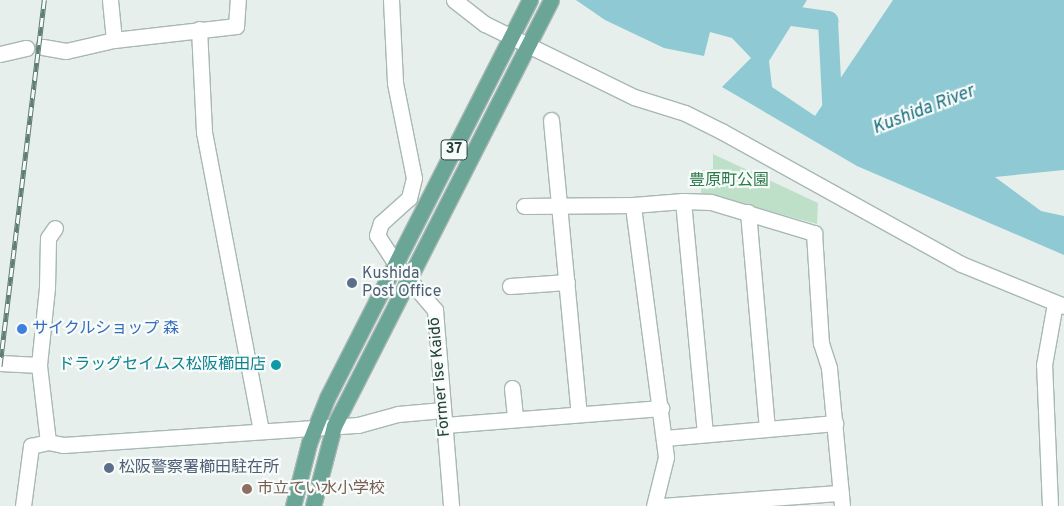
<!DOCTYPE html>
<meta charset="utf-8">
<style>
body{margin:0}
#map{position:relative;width:1064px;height:506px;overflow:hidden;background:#e6efeb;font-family:Overpass,"Noto Sans JP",sans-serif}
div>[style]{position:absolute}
.green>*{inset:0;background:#bfe0c8}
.water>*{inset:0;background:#8ec9d4}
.river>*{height:20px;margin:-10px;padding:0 10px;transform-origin:10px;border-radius:10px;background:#8ec9d4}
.roads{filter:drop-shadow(1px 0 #a8b8b2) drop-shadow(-1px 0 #a8b8b2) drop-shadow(0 1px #a8b8b2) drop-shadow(0 -1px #a8b8b2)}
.minor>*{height:15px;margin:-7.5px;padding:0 7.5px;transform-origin:7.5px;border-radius:7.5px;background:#fff}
.major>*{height:15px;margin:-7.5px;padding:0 7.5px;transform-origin:7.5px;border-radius:7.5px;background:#6aa596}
.rail>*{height:5px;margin-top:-2.5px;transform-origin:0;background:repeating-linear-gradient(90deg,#f7fbf9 0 9px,#5f7d75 0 18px);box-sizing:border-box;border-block:1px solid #5f7d75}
.dots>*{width:14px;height:14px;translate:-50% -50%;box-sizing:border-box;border:2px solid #f7fbf9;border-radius:50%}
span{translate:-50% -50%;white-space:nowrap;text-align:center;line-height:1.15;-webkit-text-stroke:4.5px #f7fbf9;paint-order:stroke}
.shield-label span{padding:1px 4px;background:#f7fbf9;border:1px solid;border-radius:4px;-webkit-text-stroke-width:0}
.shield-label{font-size:15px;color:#24423a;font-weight:700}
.park-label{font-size:16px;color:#2d7a4b}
.service-label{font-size:16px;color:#4e5e75}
.left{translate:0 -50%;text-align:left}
.shop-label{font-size:16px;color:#366cbe}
.culture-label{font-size:16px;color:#0d838f}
.right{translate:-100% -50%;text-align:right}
.street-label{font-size:16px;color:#24423a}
.education-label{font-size:16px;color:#785e54}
.water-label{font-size:18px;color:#1c6f80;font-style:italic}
</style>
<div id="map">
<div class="green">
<i style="clip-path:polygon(713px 154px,818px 203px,817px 224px,701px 193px,702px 170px,713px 169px)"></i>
</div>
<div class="water">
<i style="clip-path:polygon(576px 0,807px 0,769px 61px,772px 87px,815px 116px,893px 0,1064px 0,1064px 170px,995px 177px,1041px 211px,1064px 216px,1064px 255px,857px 166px,722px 87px,751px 58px,732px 38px,710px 32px,704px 56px,664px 48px,605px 20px)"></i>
</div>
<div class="river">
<i style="left:771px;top:13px;width:58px;rotate:8deg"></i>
<i style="left:828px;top:21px;width:98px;rotate:87.1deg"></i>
</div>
<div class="roads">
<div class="minor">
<i style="left:110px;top:0;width:40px;rotate:84.3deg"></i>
<i style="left:391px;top:0;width:83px;rotate:87.2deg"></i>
<i style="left:395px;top:83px;width:97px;rotate:78.7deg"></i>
<i style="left:414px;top:178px;width:21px;rotate:104deg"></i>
<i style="left:409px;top:198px;width:38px;rotate:138deg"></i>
<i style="left:381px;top:223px;width:13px;rotate:108deg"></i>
<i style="left:377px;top:235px;width:33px;rotate:57deg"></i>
<i style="left:395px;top:263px;width:62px;rotate:49.6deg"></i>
<i style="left:435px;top:310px;width:197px;rotate:85.3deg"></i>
<i style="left:454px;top:0;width:39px;rotate:38deg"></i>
<i style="left:485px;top:24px;width:166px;rotate:26.1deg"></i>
<i style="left:634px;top:97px;width:53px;rotate:17.4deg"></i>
<i style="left:685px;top:113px;width:42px;rotate:26.6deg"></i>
<i style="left:723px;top:132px;width:272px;rotate:29deg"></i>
<i style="left:961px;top:264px;width:111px;rotate:22.2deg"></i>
<i style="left:199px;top:29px;width:103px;rotate:87.2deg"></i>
<i style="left:204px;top:132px;width:303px;rotate:79.2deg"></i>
<i style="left:43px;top:47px;width:23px;rotate:10deg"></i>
<i style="left:66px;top:51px;width:49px;rotate:-12.9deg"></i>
<i style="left:114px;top:40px;width:123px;rotate:-6.5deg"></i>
<i style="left:236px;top:26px;width:26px;rotate:-86deg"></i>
<i style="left:0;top:54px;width:27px;rotate:-13deg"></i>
<i style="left:551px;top:120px;width:295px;rotate:84.6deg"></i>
<i style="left:683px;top:201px;width:234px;rotate:84.6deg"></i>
<i style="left:524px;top:206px;width:109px;rotate:-0.5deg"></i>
<i style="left:748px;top:212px;width:217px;rotate:85deg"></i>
<i style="left:510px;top:286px;width:57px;rotate:-4deg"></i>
<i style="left:0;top:363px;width:39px;rotate:3deg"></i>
<i style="left:512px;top:388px;width:31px;rotate:84deg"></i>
<i style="left:445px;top:425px;width:217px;rotate:-4.5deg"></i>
<i style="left:665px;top:438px;width:171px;rotate:-5deg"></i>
<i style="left:48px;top:442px;width:78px;rotate:-96.7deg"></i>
<i style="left:39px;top:365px;width:78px;rotate:-84.1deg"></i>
<i style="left:47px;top:287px;width:49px;rotate:-88.8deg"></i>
<i style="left:48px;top:238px;width:12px;rotate:-55deg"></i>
<i style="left:23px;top:506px;width:61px;rotate:-82.4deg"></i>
<i style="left:31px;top:446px;width:17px;rotate:-13deg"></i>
<i style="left:48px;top:442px;width:15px;rotate:11deg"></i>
<i style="left:63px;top:445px;width:296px;rotate:-3.9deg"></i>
<i style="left:358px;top:425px;width:41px;rotate:-15.4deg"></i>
<i style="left:398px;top:414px;width:45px;rotate:-5.1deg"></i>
<i style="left:654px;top:506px;width:50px;rotate:-76.2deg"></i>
<i style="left:666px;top:457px;width:254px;rotate:-97.5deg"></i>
<i style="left:633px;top:205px;width:50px;rotate:-4.6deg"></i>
<i style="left:683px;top:201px;width:28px;rotate:2deg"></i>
<i style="left:711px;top:202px;width:108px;rotate:16.8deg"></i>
<i style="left:814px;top:233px;width:110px;rotate:86.4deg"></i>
<i style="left:821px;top:343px;width:26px;rotate:72deg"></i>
<i style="left:829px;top:368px;width:139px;rotate:84.6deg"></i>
<i style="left:662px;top:506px;width:179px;rotate:-4.2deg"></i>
<i style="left:1050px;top:506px;width:141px;rotate:-92.4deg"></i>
<i style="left:1044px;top:365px;width:63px;rotate:-79.9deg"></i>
</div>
<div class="major">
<i style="left:293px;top:506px;width:65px;rotate:-75.7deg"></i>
<i style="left:309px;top:443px;width:48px;rotate:-68.2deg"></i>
<i style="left:327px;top:398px;width:447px;rotate:-63deg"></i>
<i style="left:313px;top:506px;width:83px;rotate:-75.3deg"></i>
<i style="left:334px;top:426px;width:478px;rotate:-63deg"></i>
</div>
</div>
<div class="rail">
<i style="left:0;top:366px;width:369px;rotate:-83.1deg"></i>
</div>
<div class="dots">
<i style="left:352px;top:283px;background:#5c6f8a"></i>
<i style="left:22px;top:329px;background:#3f7fe0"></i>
<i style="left:276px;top:365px;background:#0f9aa8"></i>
<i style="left:109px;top:468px;background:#5c6f8a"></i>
<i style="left:247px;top:489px;background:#8d6e63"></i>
</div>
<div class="shield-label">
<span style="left:454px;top:150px">37</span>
</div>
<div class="park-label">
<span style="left:729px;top:181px">豊原町公園</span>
</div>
<div class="service-label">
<span class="left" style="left:362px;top:283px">Kushida<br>Post Office</span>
<span class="left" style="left:119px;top:468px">松阪警察署櫛田駐在所</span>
</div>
<div class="shop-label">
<span class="left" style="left:32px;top:329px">サイクルショップ 森</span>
</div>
<div class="culture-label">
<span class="right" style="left:266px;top:365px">ドラッグセイムス松阪櫛田店</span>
</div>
<div class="street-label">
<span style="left:440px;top:377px;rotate:-95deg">Former Ise Kaidō</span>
</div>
<div class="education-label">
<span class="left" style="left:257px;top:489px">市立てい水小学校</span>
</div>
<div class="water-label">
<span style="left:924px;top:111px;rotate:-21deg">Kushida River</span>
</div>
</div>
